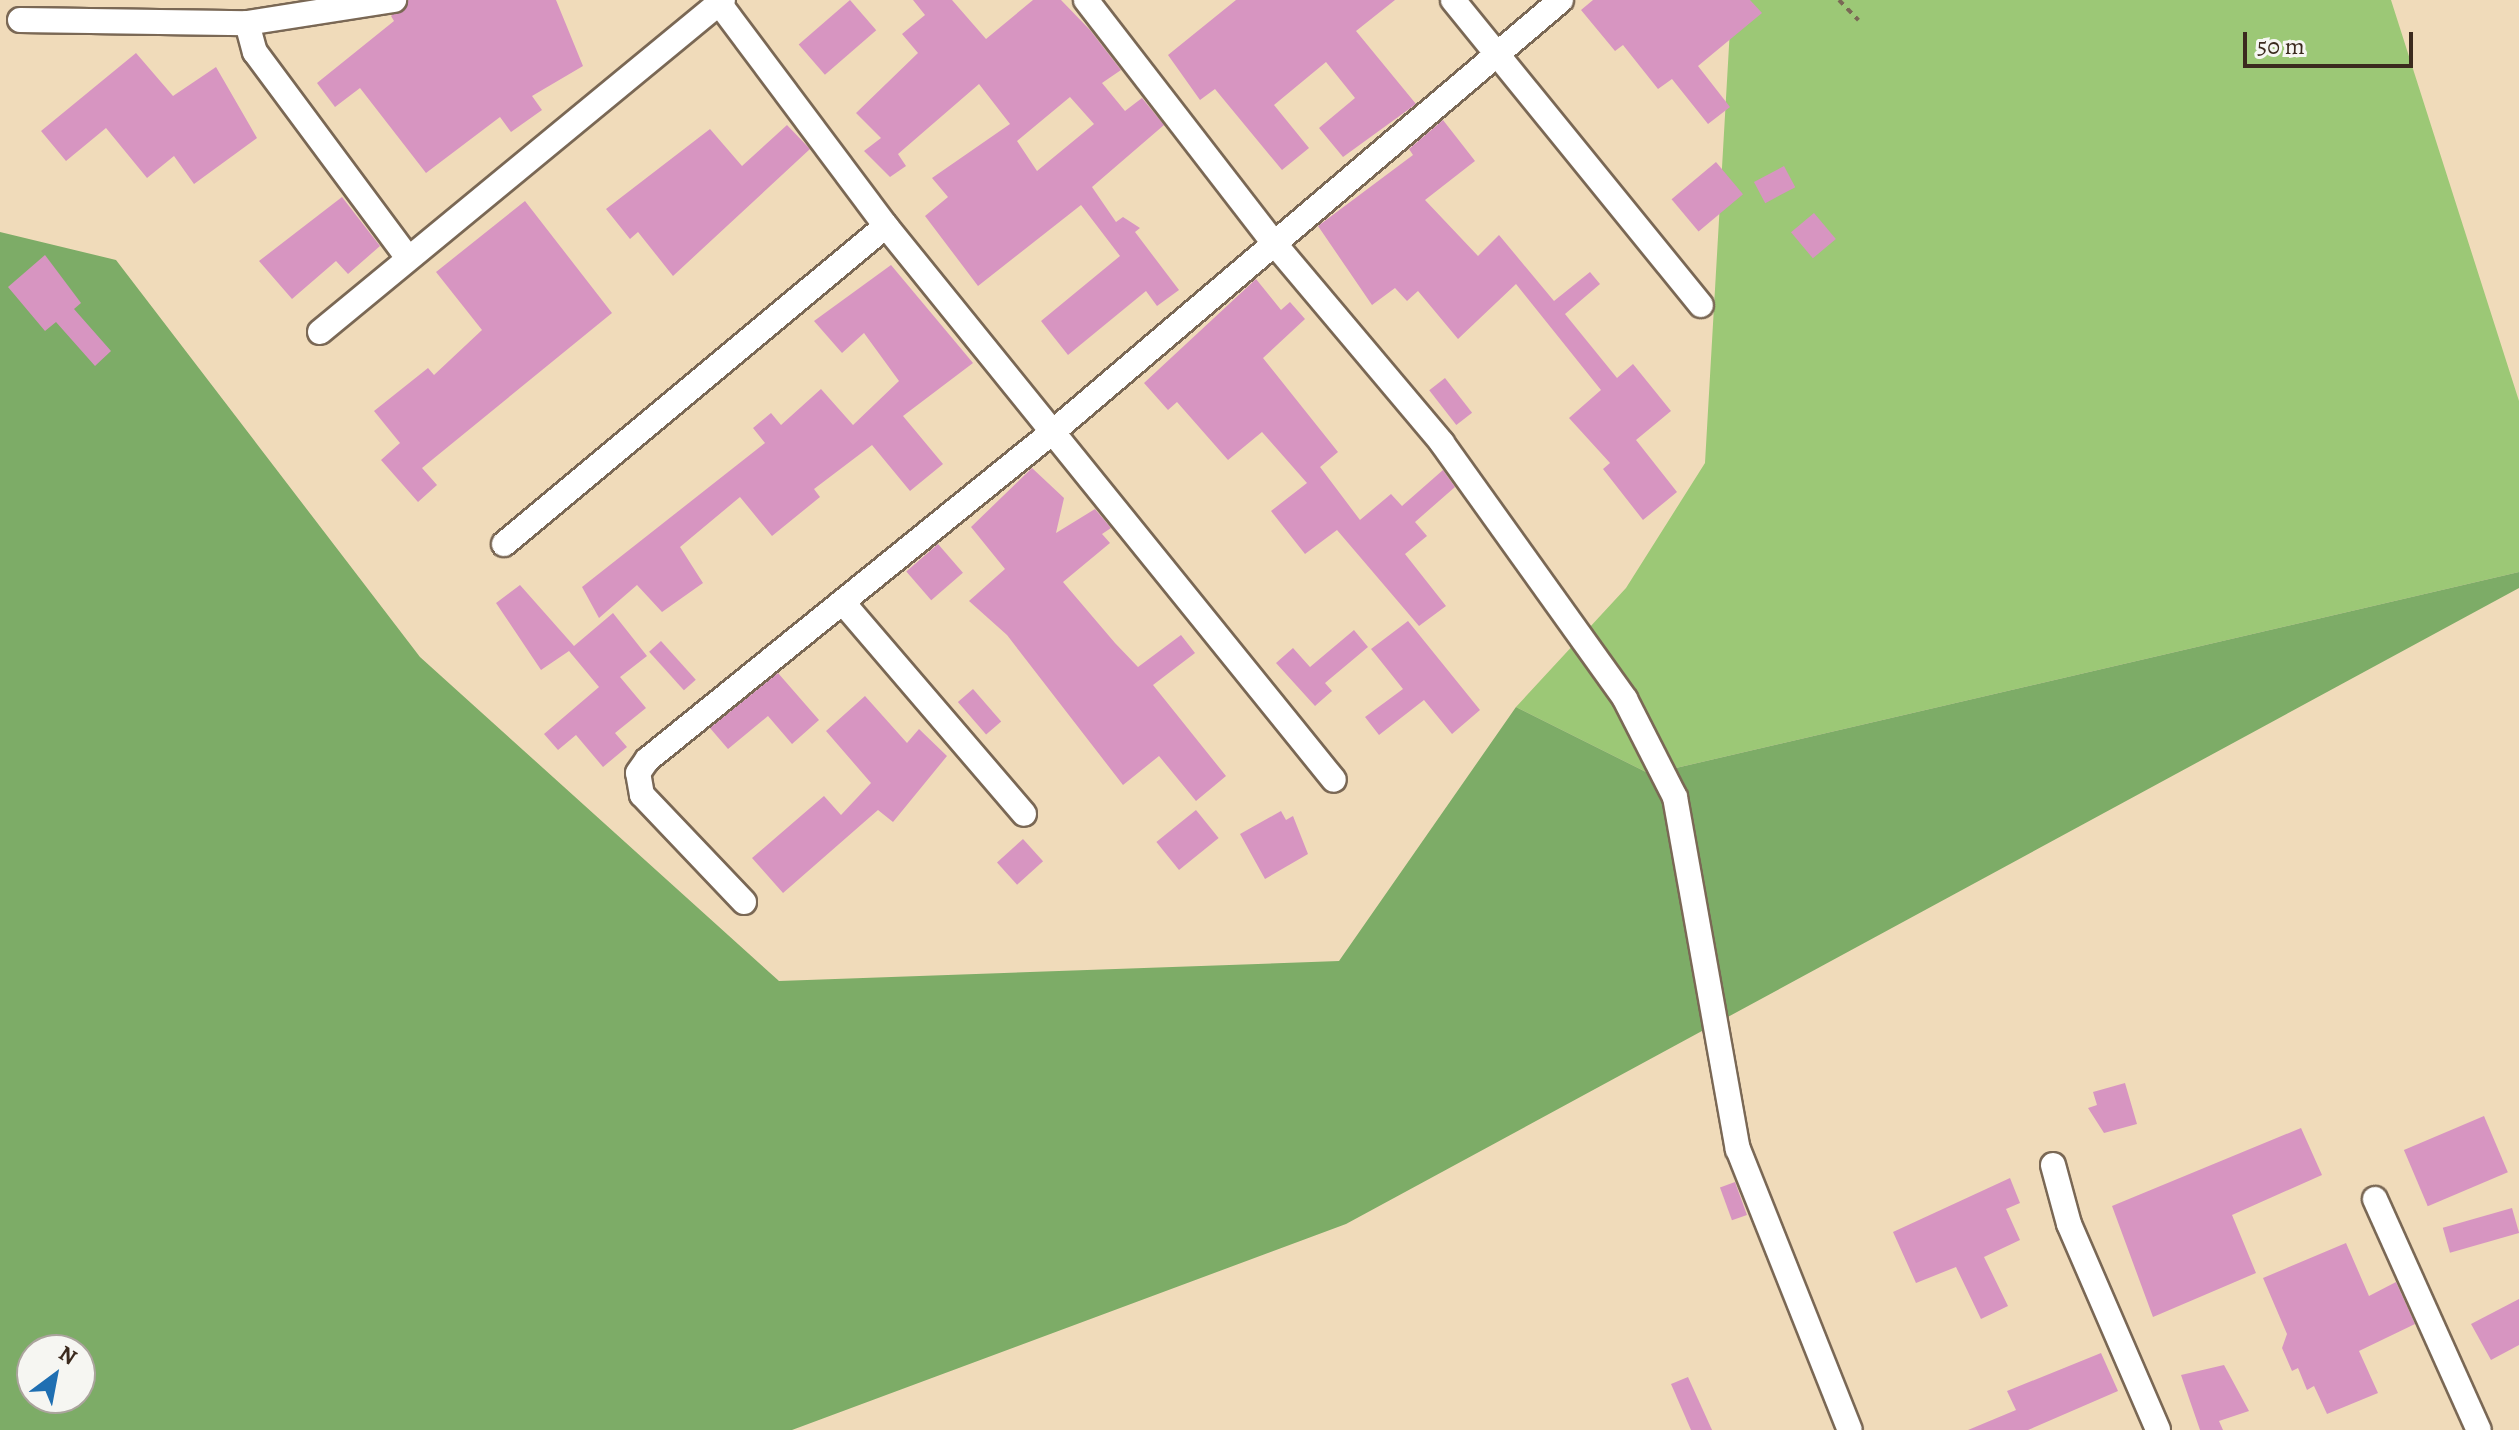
<!DOCTYPE html>
<style>
body{margin:0}
#map{position:relative;width:2519px;height:1430px;overflow:hidden;background:#f0dbba;font-family:Alegreya,serif}
div>[style]{position:absolute}
.green>*{inset:0;background:#9cc876}
.forest>*{inset:0;background:#7dac67}
.building>*{inset:0;background:#d795c1;transform-origin:0 0}
.path>*{height:4px;margin-top:-2px;transform-origin:0;background:repeating-linear-gradient(90deg,#7a6855 0 6px,transparent 0 12px)}
.roads{filter:drop-shadow(2px 0 #7a6855) drop-shadow(-2px 0 #7a6855) drop-shadow(0 2px #7a6855) drop-shadow(0 -2px #7a6855)}
.street>*{height:24px;margin:-12px;padding:0 12px;transform-origin:12px;border-radius:12px;background:#fff}
span{translate:-50% -50%;white-space:nowrap;text-align:center;line-height:1.15;-webkit-text-stroke:6px #f6f6f2;paint-order:stroke}
.north{position:absolute;left:16px;top:1334px;width:80px;height:80px;box-sizing:border-box;background:#f6f6f2;border:2px solid #aba49d;border-radius:50%;rotate:32deg;font-size:22px;font-weight:700;line-height:32px;text-align:center;color:#3b2a1e}
.north::after{content:'';display:block;margin:auto;width:28px;height:36px;background:#1f6fb2;clip-path:polygon(50% 0,100% 100%,50% 72%,0 100%)}
.scale{position:absolute;left:2243px;top:32px;width:170px;height:36px;box-sizing:border-box;border:4px solid #3b2a1e;border-top:0;padding-left:10px;font-size:24px;line-height:28px;white-space:nowrap;color:#3b2a1e;-webkit-text-stroke:6px #f6f6f2;paint-order:stroke}
</style>
<div id="map">
<div class="green">
<i style="clip-path:polygon(1726px 0,2391px 0,2519px 401px,2519px 572px,1650px 774px,1516px 707px,1626px 588px,1705px 463px,1731px 11px)"></i>
</div>
<div class="forest">
<i style="clip-path:polygon(evenodd,0 232px,116px 260px,420px 657px,779px 981px,1339px 961px,1516px 707px,1650px 774px,2519px 572px,2519px 588px,1346px 1224px,792px 1430px,0 1430px,0 232px,32px 1350px,80px 1350px,80px 1398px,32px 1398px,32px 1350px)"></i>
</div>
<div class="building">
<i style="clip-path:polygon(409px 0,556px 0,583px 66px,532px 96px,542px 110px,511px 132px,500px 117px,426px 173px,360px 88px,335px 107px,317px 83px,394px 21px,391px 16px)"></i>
<i style="left:850px;top:0;width:40px;height:68px;rotate:49deg"></i>
<i style="clip-path:polygon(evenodd,913px 0,952px 0,986px 39px,1033px 0,1061px 0,1090px 30px,1121px 70px,1102px 83px,1125px 111px,1142px 98px,1164px 125px,1092px 187px,1116px 222px,1123px 217px,1140px 228px,1135px 232px,1179px 290px,1157px 306px,1146px 291px,1068px 355px,1041px 321px,1120px 256px,1081px 205px,978px 286px,925px 216px,948px 197px,932px 178px,1010px 124px,979px 84px,898px 154px,906px 166px,890px 177px,864px 151px,881px 138px,856px 113px,918px 53px,902px 34px,925px 15px,913px 0,1070px 97px,1094px 124px,1037px 171px,1017px 141px,1070px 97px)"></i>
<i style="clip-path:polygon(1236px 0,1395px 0,1356px 31px,1416px 104px,1343px 157px,1319px 128px,1355px 98px,1326px 62px,1274px 105px,1309px 148px,1282px 170px,1215px 89px,1200px 100px,1168px 55px)"></i>
<i style="clip-path:polygon(1593px 0,1750px 0,1762px 13px,1698px 66px,1730px 107px,1708px 124px,1672px 79px,1658px 89px,1623px 45px,1615px 51px,1581px 10px)"></i>
<i style="clip-path:polygon(136px 53px,173px 96px,216px 67px,257px 138px,194px 184px,174px 156px,147px 178px,106px 128px,66px 161px,41px 131px)"></i>
<i style="clip-path:polygon(1443px 120px,1475px 161px,1425px 200px,1478px 256px,1499px 235px,1554px 301px,1590px 272px,1600px 284px,1565px 314px,1617px 378px,1633px 364px,1671px 411px,1636px 440px,1677px 492px,1643px 520px,1603px 469px,1610px 463px,1569px 418px,1601px 390px,1516px 284px,1458px 339px,1418px 291px,1407px 301px,1395px 288px,1372px 305px,1318px 226px,1413px 155px,1409px 149px)"></i>
<i style="clip-path:polygon(787px 125px,810px 149px,673px 276px,638px 232px,630px 239px,606px 209px,710px 129px,742px 166px)"></i>
<i style="left:1716px;top:162px;width:42px;height:58px;rotate:50deg"></i>
<i style="left:1784px;top:166px;width:24px;height:34px;rotate:62deg"></i>
<i style="clip-path:polygon(342px 197px,380px 246px,348px 274px,336px 261px,292px 299px,259px 261px)"></i>
<i style="clip-path:polygon(525px 201px,612px 313px,422px 468px,437px 485px,418px 502px,381px 460px,400px 443px,374px 411px,428px 368px,434px 375px,482px 330px,436px 272px)"></i>
<i style="left:1814px;top:213px;width:34px;height:30px;rotate:50deg"></i>
<i style="clip-path:polygon(45px 255px,81px 303px,74px 309px,111px 351px,95px 366px,56px 322px,45px 331px,8px 287px)"></i>
<i style="clip-path:polygon(891px 265px,973px 363px,903px 416px,943px 464px,910px 491px,872px 445px,814px 489px,820px 497px,772px 536px,740px 497px,680px 547px,703px 583px,662px 612px,637px 585px,599px 618px,582px 587px,765px 443px,753px 428px,771px 413px,781px 425px,821px 389px,853px 425px,899px 381px,864px 333px,842px 353px,814px 321px)"></i>
<i style="clip-path:polygon(1256px 279px,1281px 310px,1290px 302px,1305px 319px,1263px 358px,1338px 452px,1320px 467px,1360px 520px,1391px 494px,1402px 506px,1443px 470px,1455px 487px,1415px 522px,1427px 536px,1405px 554px,1446px 606px,1419px 626px,1337px 530px,1305px 554px,1271px 511px,1307px 483px,1262px 432px,1228px 460px,1177px 402px,1168px 410px,1144px 383px)"></i>
<i style="left:1445px;top:378px;width:44px;height:20px;rotate:52deg"></i>
<i style="clip-path:polygon(1032px 468px,1064px 498px,1056px 533px,1095px 509px,1111px 528px,1102px 534px,1110px 543px,1063px 582px,1115px 643px,1138px 667px,1181px 635px,1195px 653px,1153px 685px,1226px 776px,1196px 801px,1159px 756px,1123px 785px,1007px 635px,969px 601px,1005px 569px,971px 527px)"></i>
<i style="left:938px;top:544px;width:38px;height:42px;rotate:49deg"></i>
<i style="clip-path:polygon(520px 585px,574px 646px,613px 613px,647px 656px,620px 677px,646px 708px,615px 733px,627px 747px,603px 767px,576px 735px,558px 750px,544px 734px,599px 687px,569px 651px,541px 670px,496px 603px)"></i>
<i style="clip-path:polygon(1408px 621px,1480px 710px,1452px 734px,1424px 700px,1379px 735px,1365px 717px,1403px 689px,1371px 649px)"></i>
<i style="clip-path:polygon(1354px 630px,1368px 647px,1325px 683px,1332px 691px,1315px 706px,1276px 663px,1293px 648px,1310px 667px)"></i>
<i style="left:661px;top:641px;width:52px;height:16px;rotate:48deg"></i>
<i style="clip-path:polygon(778px 673px,819px 720px,792px 744px,768px 716px,728px 749px,710px 728px)"></i>
<i style="left:973px;top:689px;width:43px;height:20px;rotate:49deg"></i>
<i style="clip-path:polygon(865px 696px,907px 743px,919px 729px,947px 756px,893px 822px,878px 810px,783px 893px,752px 858px,824px 796px,841px 815px,871px 783px,826px 731px)"></i>
<i style="left:1196px;top:810px;width:36px;height:51px;rotate:51deg"></i>
<i style="clip-path:polygon(1281px 811px,1286px 820px,1293px 816px,1308px 854px,1265px 879px,1240px 834px)"></i>
<i style="left:1023px;top:839px;width:30px;height:35px;rotate:48deg"></i>
<i style="clip-path:polygon(2125px 1083px,2137px 1124px,2104px 1133px,2088px 1108px,2097px 1105px,2093px 1092px)"></i>
<i style="left:2484px;top:1116px;width:61px;height:87px;rotate:67deg"></i>
<i style="clip-path:polygon(2301px 1128px,2322px 1175px,2232px 1215px,2256px 1273px,2153px 1317px,2112px 1206px)"></i>
<i style="clip-path:polygon(2010px 1178px,2020px 1203px,2006px 1209px,2020px 1240px,1984px 1257px,2008px 1306px,1981px 1319px,1956px 1267px,1916px 1283px,1893px 1232px)"></i>
<i style="left:1735px;top:1182px;width:35px;height:16px;rotate:70deg"></i>
<i style="left:2512px;top:1208px;width:26px;height:72px;rotate:74deg"></i>
<i style="clip-path:polygon(2346px 1243px,2369px 1296px,2396px 1282px,2415px 1324px,2359px 1351px,2378px 1393px,2327px 1414px,2314px 1386px,2307px 1390px,2298px 1368px,2292px 1371px,2282px 1348px,2287px 1334px,2263px 1278px)"></i>
<i style="clip-path:polygon(2519px 1299px,2519px 1345px,2491px 1360px,2471px 1324px)"></i>
<i style="clip-path:polygon(2101px 1353px,2118px 1391px,2028px 1430px,1968px 1430px,2016px 1410px,2007px 1391px)"></i>
<i style="clip-path:polygon(2224px 1365px,2249px 1411px,2219px 1421px,2223px 1430px,2200px 1430px,2181px 1375px)"></i>
<i style="clip-path:polygon(1688px 1377px,1712px 1430px,1691px 1430px,1671px 1384px)"></i>
</div>
<div class="path">
<i style="left:1839px;top:0;width:28px;rotate:46deg"></i>
</div>
<div class="roads">
<div class="street">
<i style="left:1086px;top:0;width:306px;rotate:52.3deg"></i>
<i style="left:1273px;top:242px;width:263px;rotate:49.9deg"></i>
<i style="left:1442px;top:443px;width:315px;rotate:54.4deg"></i>
<i style="left:1625px;top:699px;width:110px;rotate:63deg"></i>
<i style="left:1675px;top:797px;width:358px;rotate:79.9deg"></i>
<i style="left:1738px;top:1149px;width:302px;rotate:68.3deg"></i>
<i style="left:1453px;top:0;width:393px;rotate:50.9deg"></i>
<i style="left:719px;top:3px;width:279px;rotate:53.2deg"></i>
<i style="left:886px;top:226px;width:712px;rotate:51.04deg"></i>
<i style="left:20px;top:20px;width:227px;rotate:0.8deg"></i>
<i style="left:247px;top:23px;width:149px;rotate:-8.9deg"></i>
<i style="left:247px;top:23px;width:30px;rotate:75deg"></i>
<i style="left:255px;top:52px;width:253px;rotate:53.4deg"></i>
<i style="left:320px;top:332px;width:522px;rotate:-39.48deg"></i>
<i style="left:504px;top:544px;width:497px;rotate:-39.8deg"></i>
<i style="left:845px;top:605px;width:275px;rotate:49.4deg"></i>
<i style="left:744px;top:902px;width:148px;rotate:-133.6deg"></i>
<i style="left:642px;top:795px;width:22px;rotate:-100deg"></i>
<i style="left:638px;top:773px;width:16px;rotate:-55deg"></i>
<i style="left:647px;top:760px;width:525px;rotate:-38.97deg"></i>
<i style="left:1055px;top:430px;width:664px;rotate:-40.36deg"></i>
<i style="left:2053px;top:1165px;width:61px;rotate:74.8deg"></i>
<i style="left:2069px;top:1224px;width:224px;rotate:66.6deg"></i>
<i style="left:2375px;top:1199px;width:253px;rotate:65.8deg"></i>
</div>
</div>
<div class="north">N</div>
<div class="scale">50 m</div>
</div>
